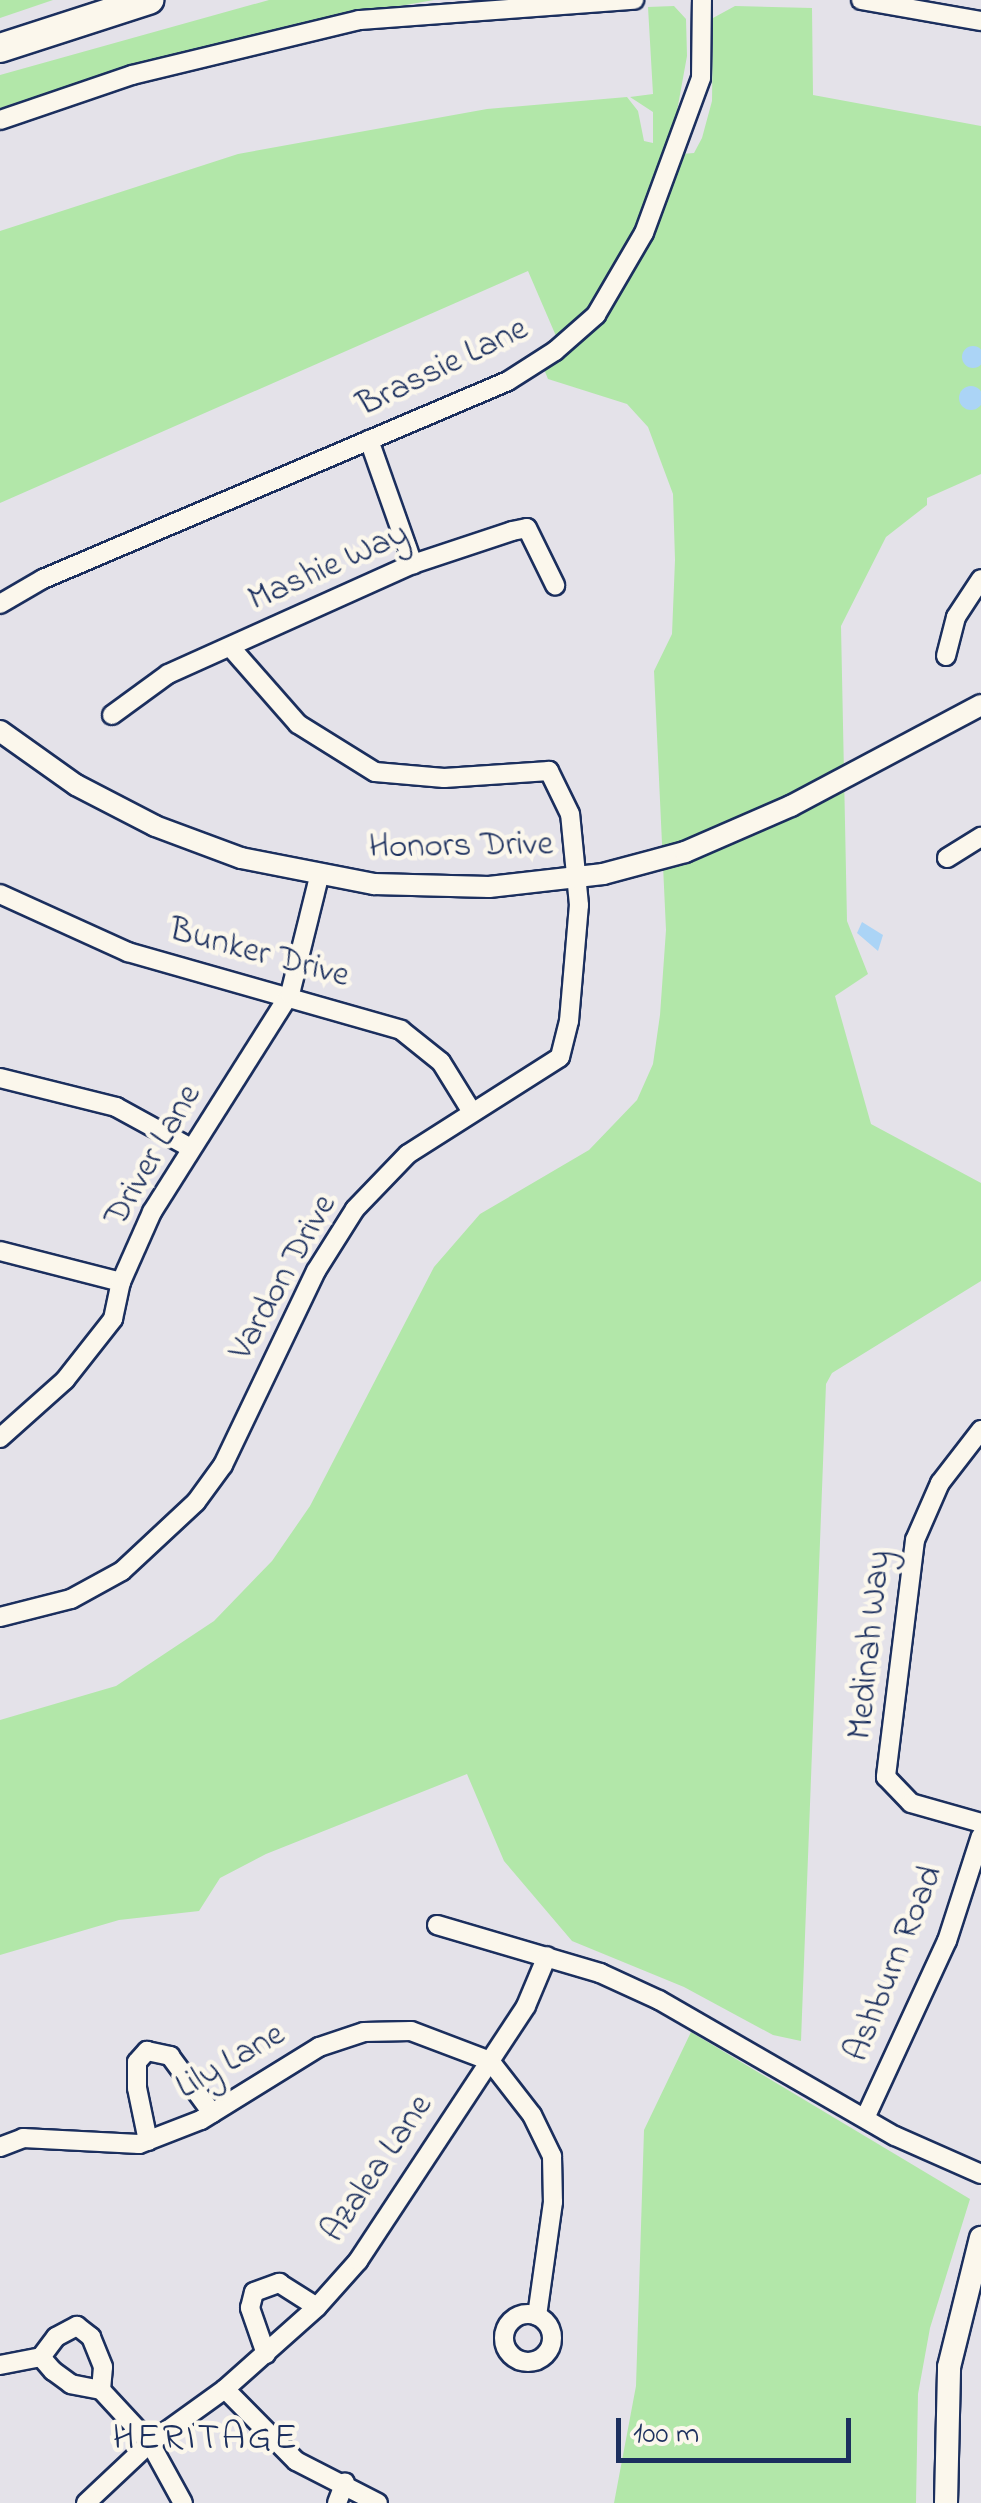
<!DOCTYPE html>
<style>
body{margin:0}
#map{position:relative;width:981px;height:2503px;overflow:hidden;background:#e4e2e9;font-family:"Indie Flower",sans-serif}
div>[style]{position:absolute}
.green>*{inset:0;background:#b2e7a9}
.water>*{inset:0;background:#abd4f6}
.round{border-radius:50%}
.roads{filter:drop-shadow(2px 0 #1b2f5e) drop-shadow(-2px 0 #1b2f5e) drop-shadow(0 2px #1b2f5e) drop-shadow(0 -2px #1b2f5e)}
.minor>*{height:18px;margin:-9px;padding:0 9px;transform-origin:9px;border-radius:9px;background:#fbf7ec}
.minor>.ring{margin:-9px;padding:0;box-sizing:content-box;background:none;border:18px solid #fbf7ec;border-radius:50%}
.tertiary>*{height:20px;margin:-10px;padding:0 10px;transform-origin:10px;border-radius:10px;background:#fbf7ec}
.secondary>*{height:22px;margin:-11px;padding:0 11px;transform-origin:11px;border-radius:11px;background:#fbf7ec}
.primary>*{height:28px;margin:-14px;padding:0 14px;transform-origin:14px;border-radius:14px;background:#fbf7ec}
span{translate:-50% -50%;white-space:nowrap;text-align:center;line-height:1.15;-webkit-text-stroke:9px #fbf7ec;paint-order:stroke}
.street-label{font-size:35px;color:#1b2f5e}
.neighbourhood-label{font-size:38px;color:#1b2f5e;letter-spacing:2.5px}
.scale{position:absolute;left:616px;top:2418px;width:235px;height:45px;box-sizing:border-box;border:5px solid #1b2f5e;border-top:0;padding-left:12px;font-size:30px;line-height:35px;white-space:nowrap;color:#1b2f5e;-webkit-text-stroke:8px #fbf7ec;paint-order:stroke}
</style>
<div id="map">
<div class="green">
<i style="clip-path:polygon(0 0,53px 0,0 18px)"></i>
<i style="clip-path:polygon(269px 0,434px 0,291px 25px,130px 65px,0 108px,0 75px)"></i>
<i style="clip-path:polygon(674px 6px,686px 19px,687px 56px,669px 155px,694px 153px,702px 138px,712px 101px,713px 18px,735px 6px,812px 8px,813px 95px,981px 126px,981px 474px,927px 498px,927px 505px,886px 537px,841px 626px,847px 921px,868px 974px,835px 996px,871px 1124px,981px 1183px,981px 1281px,832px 1373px,826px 1384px,801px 2041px,773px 2035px,684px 1987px,572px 1941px,504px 1861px,467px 1774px,266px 1854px,220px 1878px,199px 1911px,119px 1920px,0 1955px,0 1720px,116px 1686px,214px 1621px,272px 1561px,310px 1506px,434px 1267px,480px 1214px,589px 1150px,637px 1100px,653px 1064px,660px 1015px,666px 930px,654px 671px,672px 634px,675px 560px,673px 494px,648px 427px,627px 404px,548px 379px,537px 352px,556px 336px,528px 271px,0 503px,0 231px,238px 154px,487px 109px,627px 97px,638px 111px,644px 141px,653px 143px,653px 112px,630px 97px,653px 94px,648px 7px)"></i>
<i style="clip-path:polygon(691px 2032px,970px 2199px,930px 2328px,918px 2394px,916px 2503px,614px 2503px,636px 2386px,644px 2130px)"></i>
</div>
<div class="water">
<i class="round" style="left:962px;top:346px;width:22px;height:22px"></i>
<i class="round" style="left:959px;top:386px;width:24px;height:24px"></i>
<i style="clip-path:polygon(862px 922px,883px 935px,878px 951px,857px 933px)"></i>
</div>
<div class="roads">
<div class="minor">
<i style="left:861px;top:0;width:122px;rotate:9.9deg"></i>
<i style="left:0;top:120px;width:139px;rotate:-18.8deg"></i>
<i style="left:132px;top:75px;width:234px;rotate:-13.6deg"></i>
<i style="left:359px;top:20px;width:276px;rotate:-4.2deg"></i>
<i style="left:369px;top:440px;width:132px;rotate:70.5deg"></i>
<i style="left:0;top:604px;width:50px;rotate:-30.2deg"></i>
<i style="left:43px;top:579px;width:505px;rotate:-23.06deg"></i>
<i style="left:508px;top:381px;width:56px;rotate:-32.6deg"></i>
<i style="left:555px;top:351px;width:55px;rotate:-41.3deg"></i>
<i style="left:596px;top:315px;width:95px;rotate:-59.7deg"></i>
<i style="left:644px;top:233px;width:165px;rotate:-69.8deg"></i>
<i style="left:701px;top:78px;width:78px;rotate:-89.3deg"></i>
<i style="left:946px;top:656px;width:40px;rotate:-75.6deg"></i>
<i style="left:956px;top:617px;width:45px;rotate:-56.7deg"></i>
<i style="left:112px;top:715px;width:69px;rotate:-36.2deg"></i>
<i style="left:168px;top:674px;width:269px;rotate:-24.2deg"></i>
<i style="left:413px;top:564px;width:104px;rotate:-18.4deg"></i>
<i style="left:512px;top:531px;width:15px;rotate:-11deg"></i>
<i style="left:527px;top:528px;width:64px;rotate:63.8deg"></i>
<i style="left:947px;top:858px;width:40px;rotate:-32deg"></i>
<i style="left:0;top:894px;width:141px;rotate:24.4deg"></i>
<i style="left:128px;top:952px;width:284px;rotate:15.9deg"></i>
<i style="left:401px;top:1030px;width:51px;rotate:38.7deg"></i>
<i style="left:441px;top:1062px;width:59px;rotate:58.2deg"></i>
<i style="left:0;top:1078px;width:120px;rotate:14deg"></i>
<i style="left:116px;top:1107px;width:83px;rotate:28.7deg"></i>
<i style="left:0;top:1251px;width:125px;rotate:14.4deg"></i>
<i style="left:981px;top:1430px;width:67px;rotate:127.7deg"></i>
<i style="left:940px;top:1483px;width:62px;rotate:113.7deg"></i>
<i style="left:915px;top:1540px;width:239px;rotate:97deg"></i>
<i style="left:886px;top:1777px;width:36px;rotate:46deg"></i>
<i style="left:911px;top:1803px;width:73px;rotate:15.9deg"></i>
<i style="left:0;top:1438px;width:87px;rotate:-41.7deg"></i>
<i style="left:65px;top:1380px;width:78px;rotate:-51.8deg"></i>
<i style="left:113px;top:1319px;width:38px;rotate:-78deg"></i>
<i style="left:121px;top:1282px;width:77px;rotate:-66.1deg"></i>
<i style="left:152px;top:1212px;width:258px;rotate:-57.7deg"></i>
<i style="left:290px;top:994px;width:121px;rotate:-76.1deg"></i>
<i style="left:0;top:1617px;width:73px;rotate:-14.2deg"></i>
<i style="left:71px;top:1599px;width:58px;rotate:-28.8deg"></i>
<i style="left:122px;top:1571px;width:101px;rotate:-43deg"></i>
<i style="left:196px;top:1502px;width:46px;rotate:-53.9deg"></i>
<i style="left:223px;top:1465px;width:215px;rotate:-64.4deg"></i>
<i style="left:316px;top:1271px;width:73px;rotate:-57.8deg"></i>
<i style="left:355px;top:1209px;width:76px;rotate:-46.1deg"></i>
<i style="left:408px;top:1154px;width:180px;rotate:-32.5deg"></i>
<i style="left:560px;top:1057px;width:37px;rotate:-76deg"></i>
<i style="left:569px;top:1021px;width:116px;rotate:-85.1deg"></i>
<i style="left:579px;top:905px;width:91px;rotate:-95.6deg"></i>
<i style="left:570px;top:814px;width:48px;rotate:-116deg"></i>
<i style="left:549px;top:771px;width:105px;rotate:176.2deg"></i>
<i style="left:444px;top:778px;width:69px;rotate:-175deg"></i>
<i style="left:375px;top:772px;width:91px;rotate:-148.1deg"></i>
<i style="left:298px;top:724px;width:100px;rotate:-131.3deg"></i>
<i style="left:437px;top:1925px;width:170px;rotate:16.4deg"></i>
<i style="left:600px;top:1973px;width:65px;rotate:24.6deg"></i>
<i style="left:659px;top:2000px;width:272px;rotate:30deg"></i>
<i style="left:895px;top:2136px;width:94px;rotate:23.8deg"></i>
<i style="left:866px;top:2116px;width:193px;rotate:-65.2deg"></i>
<i style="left:947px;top:1941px;width:110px;rotate:-72.1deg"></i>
<i style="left:148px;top:2141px;width:54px;rotate:-101.7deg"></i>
<i style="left:137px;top:2088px;width:26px;rotate:-90deg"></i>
<i style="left:137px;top:2062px;width:15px;rotate:-48deg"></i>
<i style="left:147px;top:2051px;width:24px;rotate:12deg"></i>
<i style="left:170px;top:2056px;width:71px;rotate:53.6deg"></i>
<i style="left:0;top:2147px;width:25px;rotate:-21deg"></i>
<i style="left:23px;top:2138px;width:116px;rotate:3deg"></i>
<i style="left:139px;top:2144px;width:66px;rotate:-21.2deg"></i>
<i style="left:201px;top:2120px;width:139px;rotate:-31.7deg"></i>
<i style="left:319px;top:2047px;width:47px;rotate:-18.4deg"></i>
<i style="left:364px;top:2032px;width:47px;rotate:-1.2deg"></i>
<i style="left:411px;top:2031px;width:85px;rotate:20.8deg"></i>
<i style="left:490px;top:2061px;width:68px;rotate:52.1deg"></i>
<i style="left:532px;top:2115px;width:46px;rotate:64deg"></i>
<i style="left:552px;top:2156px;width:46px;rotate:88.8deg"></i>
<i style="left:553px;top:2202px;width:115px;rotate:98deg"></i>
<i class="ring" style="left:504px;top:2314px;width:30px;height:30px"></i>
<i style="left:266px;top:2354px;width:49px;rotate:-109.2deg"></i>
<i style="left:250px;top:2308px;width:16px;rotate:-76deg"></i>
<i style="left:254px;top:2292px;width:27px;rotate:-20deg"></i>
<i style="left:279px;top:2283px;width:45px;rotate:32.3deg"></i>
<i style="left:0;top:2365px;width:42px;rotate:-11deg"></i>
<i style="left:225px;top:2389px;width:123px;rotate:-41.7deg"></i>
<i style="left:317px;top:2307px;width:62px;rotate:-48.3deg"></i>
<i style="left:358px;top:2261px;width:305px;rotate:-56.6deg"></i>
<i style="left:526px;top:2006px;width:54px;rotate:-67.2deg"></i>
<i style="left:101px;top:2390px;width:31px;rotate:-169deg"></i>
<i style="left:71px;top:2384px;width:22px;rotate:-144deg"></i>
<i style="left:53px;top:2371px;width:18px;rotate:-131deg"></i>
<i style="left:41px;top:2357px;width:25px;rotate:-53deg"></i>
<i style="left:56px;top:2337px;width:24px;rotate:-28deg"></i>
<i style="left:77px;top:2326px;width:18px;rotate:38deg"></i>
<i style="left:91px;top:2337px;width:32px;rotate:68deg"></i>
<i style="left:103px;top:2367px;width:23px;rotate:95deg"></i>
<i style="left:101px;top:2390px;width:72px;rotate:47.2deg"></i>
<i style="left:150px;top:2443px;width:68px;rotate:61.2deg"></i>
<i style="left:86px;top:2503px;width:88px;rotate:-43.2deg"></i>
<i style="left:150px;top:2443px;width:92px;rotate:-35.8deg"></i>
<i style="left:225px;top:2389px;width:101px;rotate:45.4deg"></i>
<i style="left:296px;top:2461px;width:92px;rotate:27.1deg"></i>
<i style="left:337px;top:2503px;width:22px;rotate:-69deg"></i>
</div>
<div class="tertiary">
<i style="left:0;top:731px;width:93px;rotate:35.4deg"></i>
<i style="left:76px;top:785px;width:89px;rotate:27.4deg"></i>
<i style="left:155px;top:826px;width:92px;rotate:20.4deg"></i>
<i style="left:241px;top:858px;width:136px;rotate:11.1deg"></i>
<i style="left:374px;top:884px;width:115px;rotate:1.5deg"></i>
<i style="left:489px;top:887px;width:115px;rotate:-6.5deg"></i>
<i style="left:603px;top:874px;width:85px;rotate:-15deg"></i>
<i style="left:685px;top:852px;width:116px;rotate:-23.5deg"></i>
<i style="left:791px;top:806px;width:215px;rotate:-28deg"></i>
</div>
<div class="secondary">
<i style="left:946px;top:2503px;width:136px;rotate:-88.7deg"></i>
<i style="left:949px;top:2367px;width:133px;rotate:-76.1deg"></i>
</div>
<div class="primary">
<i style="left:0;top:48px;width:157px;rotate:-17.9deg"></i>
</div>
</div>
<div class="street-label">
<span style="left:443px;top:368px;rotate:-26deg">Brassie Lane</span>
<span style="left:329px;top:568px;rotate:-24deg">Mashie Way</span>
<span style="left:461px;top:847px;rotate:-1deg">Honors Drive</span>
<span style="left:259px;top:954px;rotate:15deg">Bunker Drive</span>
<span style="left:154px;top:1156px;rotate:-60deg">Driver Lane</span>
<span style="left:284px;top:1278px;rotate:-61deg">Vardon Drive</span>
<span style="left:871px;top:1645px;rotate:-84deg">Medinah Way</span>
<span style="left:895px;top:1964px;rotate:-68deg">Ashburn Road</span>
<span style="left:231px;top:2062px;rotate:-30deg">Lily Lane</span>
<span style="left:378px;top:2169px;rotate:-56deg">Azalea Lane</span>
</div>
<div class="neighbourhood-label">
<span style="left:206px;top:2440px">HERITAGE</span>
</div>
<div class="scale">100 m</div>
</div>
